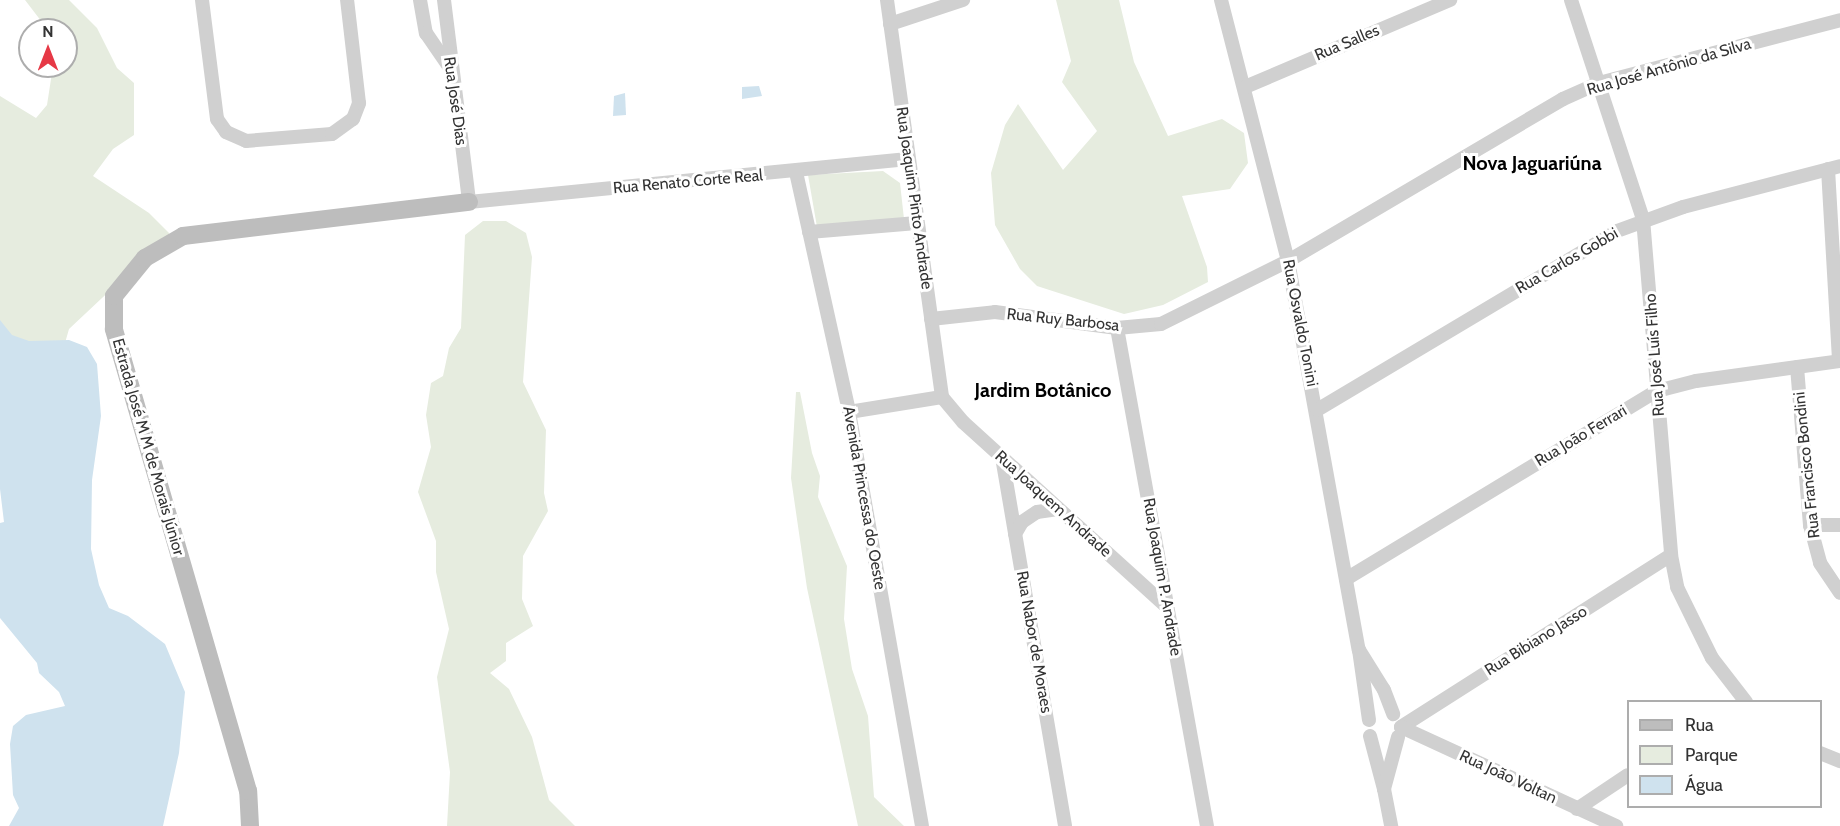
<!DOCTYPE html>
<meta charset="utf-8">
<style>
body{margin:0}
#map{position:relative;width:1840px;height:826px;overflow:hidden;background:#fff;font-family:Cabin,sans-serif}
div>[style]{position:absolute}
.green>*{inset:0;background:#e6ecdf}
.water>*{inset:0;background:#cfe2ee}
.street>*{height:14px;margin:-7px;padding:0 7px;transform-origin:7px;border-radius:7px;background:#d0d0d0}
.secondary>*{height:18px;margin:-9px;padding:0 9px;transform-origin:9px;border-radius:9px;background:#bdbdbd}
span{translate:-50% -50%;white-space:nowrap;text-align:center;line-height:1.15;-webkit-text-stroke:6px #fff;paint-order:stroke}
.street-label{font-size:16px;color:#333}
.quarter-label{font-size:20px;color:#000;font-weight:700}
.legend{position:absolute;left:1627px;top:700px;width:195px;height:108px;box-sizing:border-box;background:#fff;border:2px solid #adadad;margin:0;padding:8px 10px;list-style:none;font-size:18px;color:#333}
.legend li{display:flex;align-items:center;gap:12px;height:30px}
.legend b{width:30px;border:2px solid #adadad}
.north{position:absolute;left:18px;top:18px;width:60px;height:60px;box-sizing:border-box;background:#fff;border:2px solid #adadad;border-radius:50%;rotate:0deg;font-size:16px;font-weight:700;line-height:24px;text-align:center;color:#333}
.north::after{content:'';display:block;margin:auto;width:21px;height:27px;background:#e63946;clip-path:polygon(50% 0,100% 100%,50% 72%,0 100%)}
</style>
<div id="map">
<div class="green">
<i style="clip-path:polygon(25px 0,69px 0,97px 28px,117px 68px,134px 83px,134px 135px,113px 149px,93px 176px,149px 213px,169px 233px,171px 243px,135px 267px,69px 329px,63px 350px,0 349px,0 96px,36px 118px,47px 105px,53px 66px,66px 66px,66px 30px,48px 30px)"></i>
<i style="clip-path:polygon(1056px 0,1119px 0,1134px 62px,1168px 136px,1222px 119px,1244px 133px,1248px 163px,1230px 189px,1182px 196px,1207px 267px,1208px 282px,1163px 305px,1124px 314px,1037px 286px,1020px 269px,995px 225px,991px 173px,1005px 125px,1018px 104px,1063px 170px,1097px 131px,1062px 82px,1071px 61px)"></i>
<i style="clip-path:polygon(883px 171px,900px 183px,904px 219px,817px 227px,808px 175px)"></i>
<i style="clip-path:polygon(483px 221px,506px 221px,526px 233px,532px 257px,523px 382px,546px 430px,544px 493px,548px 511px,523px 556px,522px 599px,533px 626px,506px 643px,506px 661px,490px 673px,509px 689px,532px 737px,549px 800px,575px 826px,447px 826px,450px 772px,437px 677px,449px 629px,436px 572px,436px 541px,418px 492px,431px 447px,426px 415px,431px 383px,443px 376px,449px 348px,461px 328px,465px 235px)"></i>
<i style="clip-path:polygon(796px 392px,800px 392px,812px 453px,820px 476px,818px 497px,847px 566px,844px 619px,852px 669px,868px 716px,874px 797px,904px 826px,858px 826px,807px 588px,791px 478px)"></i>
</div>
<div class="water">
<i style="clip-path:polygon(759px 86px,762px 96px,742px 99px,742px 87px)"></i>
<i style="clip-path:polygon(625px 93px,626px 115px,613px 116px,614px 96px)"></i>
<i style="clip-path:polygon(0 320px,12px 335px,29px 341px,69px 340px,87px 347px,97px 364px,101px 416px,92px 480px,91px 549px,99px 585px,109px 608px,128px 616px,165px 644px,185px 692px,179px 753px,163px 826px,9px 826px,19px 808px,13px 795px,10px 744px,13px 726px,26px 715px,65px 706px,59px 692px,39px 673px,37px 663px,0 618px,0 523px,4px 522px,0 489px)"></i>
</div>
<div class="street">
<i style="left:202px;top:0;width:120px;rotate:82.8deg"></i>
<i style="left:217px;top:119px;width:16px;rotate:55deg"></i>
<i style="left:226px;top:132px;width:22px;rotate:24deg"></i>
<i style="left:246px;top:141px;width:86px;rotate:-4.7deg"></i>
<i style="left:332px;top:134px;width:26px;rotate:-36deg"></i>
<i style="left:353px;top:119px;width:17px;rotate:-69deg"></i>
<i style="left:359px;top:103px;width:104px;rotate:-96.6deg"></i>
<i style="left:420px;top:0;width:34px;rotate:80deg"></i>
<i style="left:426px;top:33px;width:42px;rotate:55.6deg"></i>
<i style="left:444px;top:0;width:204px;rotate:82.9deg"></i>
<i style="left:469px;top:202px;width:441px;rotate:-5.6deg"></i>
<i style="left:887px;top:0;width:401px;rotate:82.1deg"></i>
<i style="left:1221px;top:0;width:269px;rotate:75.6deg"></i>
<i style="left:1288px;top:261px;width:395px;rotate:79.7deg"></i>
<i style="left:1571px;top:0;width:231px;rotate:71.8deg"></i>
<i style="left:1643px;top:219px;width:337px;rotate:85.2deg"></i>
<i style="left:1671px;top:555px;width:33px;rotate:79deg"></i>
<i style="left:1677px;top:587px;width:79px;rotate:63.8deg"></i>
<i style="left:1712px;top:658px;width:56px;rotate:52.3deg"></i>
<i style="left:890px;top:24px;width:77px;rotate:-18.2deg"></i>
<i style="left:1245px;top:87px;width:223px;rotate:-23deg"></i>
<i style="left:1828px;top:169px;width:192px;rotate:86.7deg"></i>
<i style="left:796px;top:172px;width:246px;rotate:77.5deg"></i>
<i style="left:849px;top:412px;width:420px;rotate:80deg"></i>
<i style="left:809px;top:232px;width:108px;rotate:-4.8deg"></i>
<i style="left:931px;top:319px;width:64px;rotate:-6.2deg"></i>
<i style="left:995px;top:312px;width:123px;rotate:7.5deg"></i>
<i style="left:1117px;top:328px;width:44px;rotate:-5.2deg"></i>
<i style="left:1161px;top:324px;width:142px;rotate:-26.4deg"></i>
<i style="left:1288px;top:261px;width:319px;rotate:-30.5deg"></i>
<i style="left:1563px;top:99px;width:39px;rotate:-24deg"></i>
<i style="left:1599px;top:83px;width:249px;rotate:-14.6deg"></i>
<i style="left:1117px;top:328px;width:506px;rotate:79.76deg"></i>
<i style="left:1797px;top:367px;width:159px;rotate:85.3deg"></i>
<i style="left:1810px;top:525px;width:39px;rotate:75deg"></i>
<i style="left:1820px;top:563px;width:36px;rotate:56deg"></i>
<i style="left:942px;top:397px;width:33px;rotate:50deg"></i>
<i style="left:963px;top:422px;width:275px;rotate:42.2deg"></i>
<i style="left:1317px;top:410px;width:349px;rotate:-30.8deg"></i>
<i style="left:1617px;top:231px;width:70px;rotate:-20deg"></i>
<i style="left:1683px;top:207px;width:162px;rotate:-14.6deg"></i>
<i style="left:849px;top:412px;width:94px;rotate:-9.2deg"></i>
<i style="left:1002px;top:457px;width:374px;rotate:80.3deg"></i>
<i style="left:1810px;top:525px;width:30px"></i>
<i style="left:1015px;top:534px;width:14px;rotate:-60deg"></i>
<i style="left:1022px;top:522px;width:18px;rotate:-34deg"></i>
<i style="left:1037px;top:512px;width:21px;rotate:-8deg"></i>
<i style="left:1346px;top:579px;width:363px;rotate:-31.2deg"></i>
<i style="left:1657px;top:391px;width:40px;rotate:-14.4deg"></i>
<i style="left:1696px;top:381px;width:145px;rotate:-7.9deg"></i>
<i style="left:1369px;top:720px;width:71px;rotate:-98.1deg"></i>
<i style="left:1359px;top:650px;width:47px;rotate:58deg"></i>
<i style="left:1384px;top:690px;width:26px;rotate:69deg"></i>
<i style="left:1401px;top:727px;width:320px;rotate:-32.5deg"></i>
<i style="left:1401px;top:727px;width:237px;rotate:24.7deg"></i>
<i style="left:1370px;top:736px;width:55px;rotate:75.2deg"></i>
<i style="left:1384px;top:789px;width:54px;rotate:-74.9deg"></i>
<i style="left:1820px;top:753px;width:22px;rotate:22deg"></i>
<i style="left:1384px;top:789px;width:38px;rotate:79deg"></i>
<i style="left:1577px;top:809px;width:61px;rotate:-33.7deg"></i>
</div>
<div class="secondary">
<i style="left:250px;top:826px;width:35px;rotate:-93deg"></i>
<i style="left:248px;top:791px;width:481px;rotate:-106.2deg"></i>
<i style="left:114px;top:329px;width:33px;rotate:-90deg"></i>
<i style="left:114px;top:296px;width:49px;rotate:-50.8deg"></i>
<i style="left:145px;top:258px;width:44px;rotate:-30.1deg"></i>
<i style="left:183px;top:236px;width:288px;rotate:-6.8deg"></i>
</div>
<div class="street-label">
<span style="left:1347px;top:43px;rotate:-23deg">Rua Salles</span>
<span style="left:1669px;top:67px;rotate:-16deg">Rua José Antônio da Silva</span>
<span style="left:455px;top:101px;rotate:82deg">Rua José Dias</span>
<span style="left:688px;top:182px;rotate:-5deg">Rua Renato Corte Real</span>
<span style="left:914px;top:198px;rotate:82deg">Rua Joaquim Pinto Andrade</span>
<span style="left:1567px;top:261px;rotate:-30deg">Rua Carlos Gobbi</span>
<span style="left:1063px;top:320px;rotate:6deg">Rua Ruy Barbosa</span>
<span style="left:1300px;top:323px;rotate:79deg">Rua Osvaldo Tonini</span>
<span style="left:1655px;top:355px;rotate:-94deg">Rua José Luís Filho</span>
<span style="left:1581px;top:436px;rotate:-31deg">Rua João Ferrari</span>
<span style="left:148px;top:447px;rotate:74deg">Estrada José M M de Morais Júnior</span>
<span style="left:1807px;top:465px;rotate:-96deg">Rua Francisco Bondini</span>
<span style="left:864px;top:498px;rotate:80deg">Avenida Princessa do Oeste</span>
<span style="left:1053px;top:504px;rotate:42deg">Rua Joaquem Andrade</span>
<span style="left:1162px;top:577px;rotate:80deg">Rua Joaquim P. Andrade</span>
<span style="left:1536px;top:641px;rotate:-32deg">Rua Bibiano Jasso</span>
<span style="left:1034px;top:642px;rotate:80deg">Rua Nabor de Moraes</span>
<span style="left:1508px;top:777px;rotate:25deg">Rua João Voltan</span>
</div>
<div class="quarter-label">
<span style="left:1532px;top:163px">Nova Jaguariúna</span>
<span style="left:1043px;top:390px">Jardim Botânico</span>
</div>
<ul class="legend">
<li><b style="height:8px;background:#bdbdbd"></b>Rua</li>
<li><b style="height:16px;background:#e6ecdf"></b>Parque</li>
<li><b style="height:16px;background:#cfe2ee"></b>Água</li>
</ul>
<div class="north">N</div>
</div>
